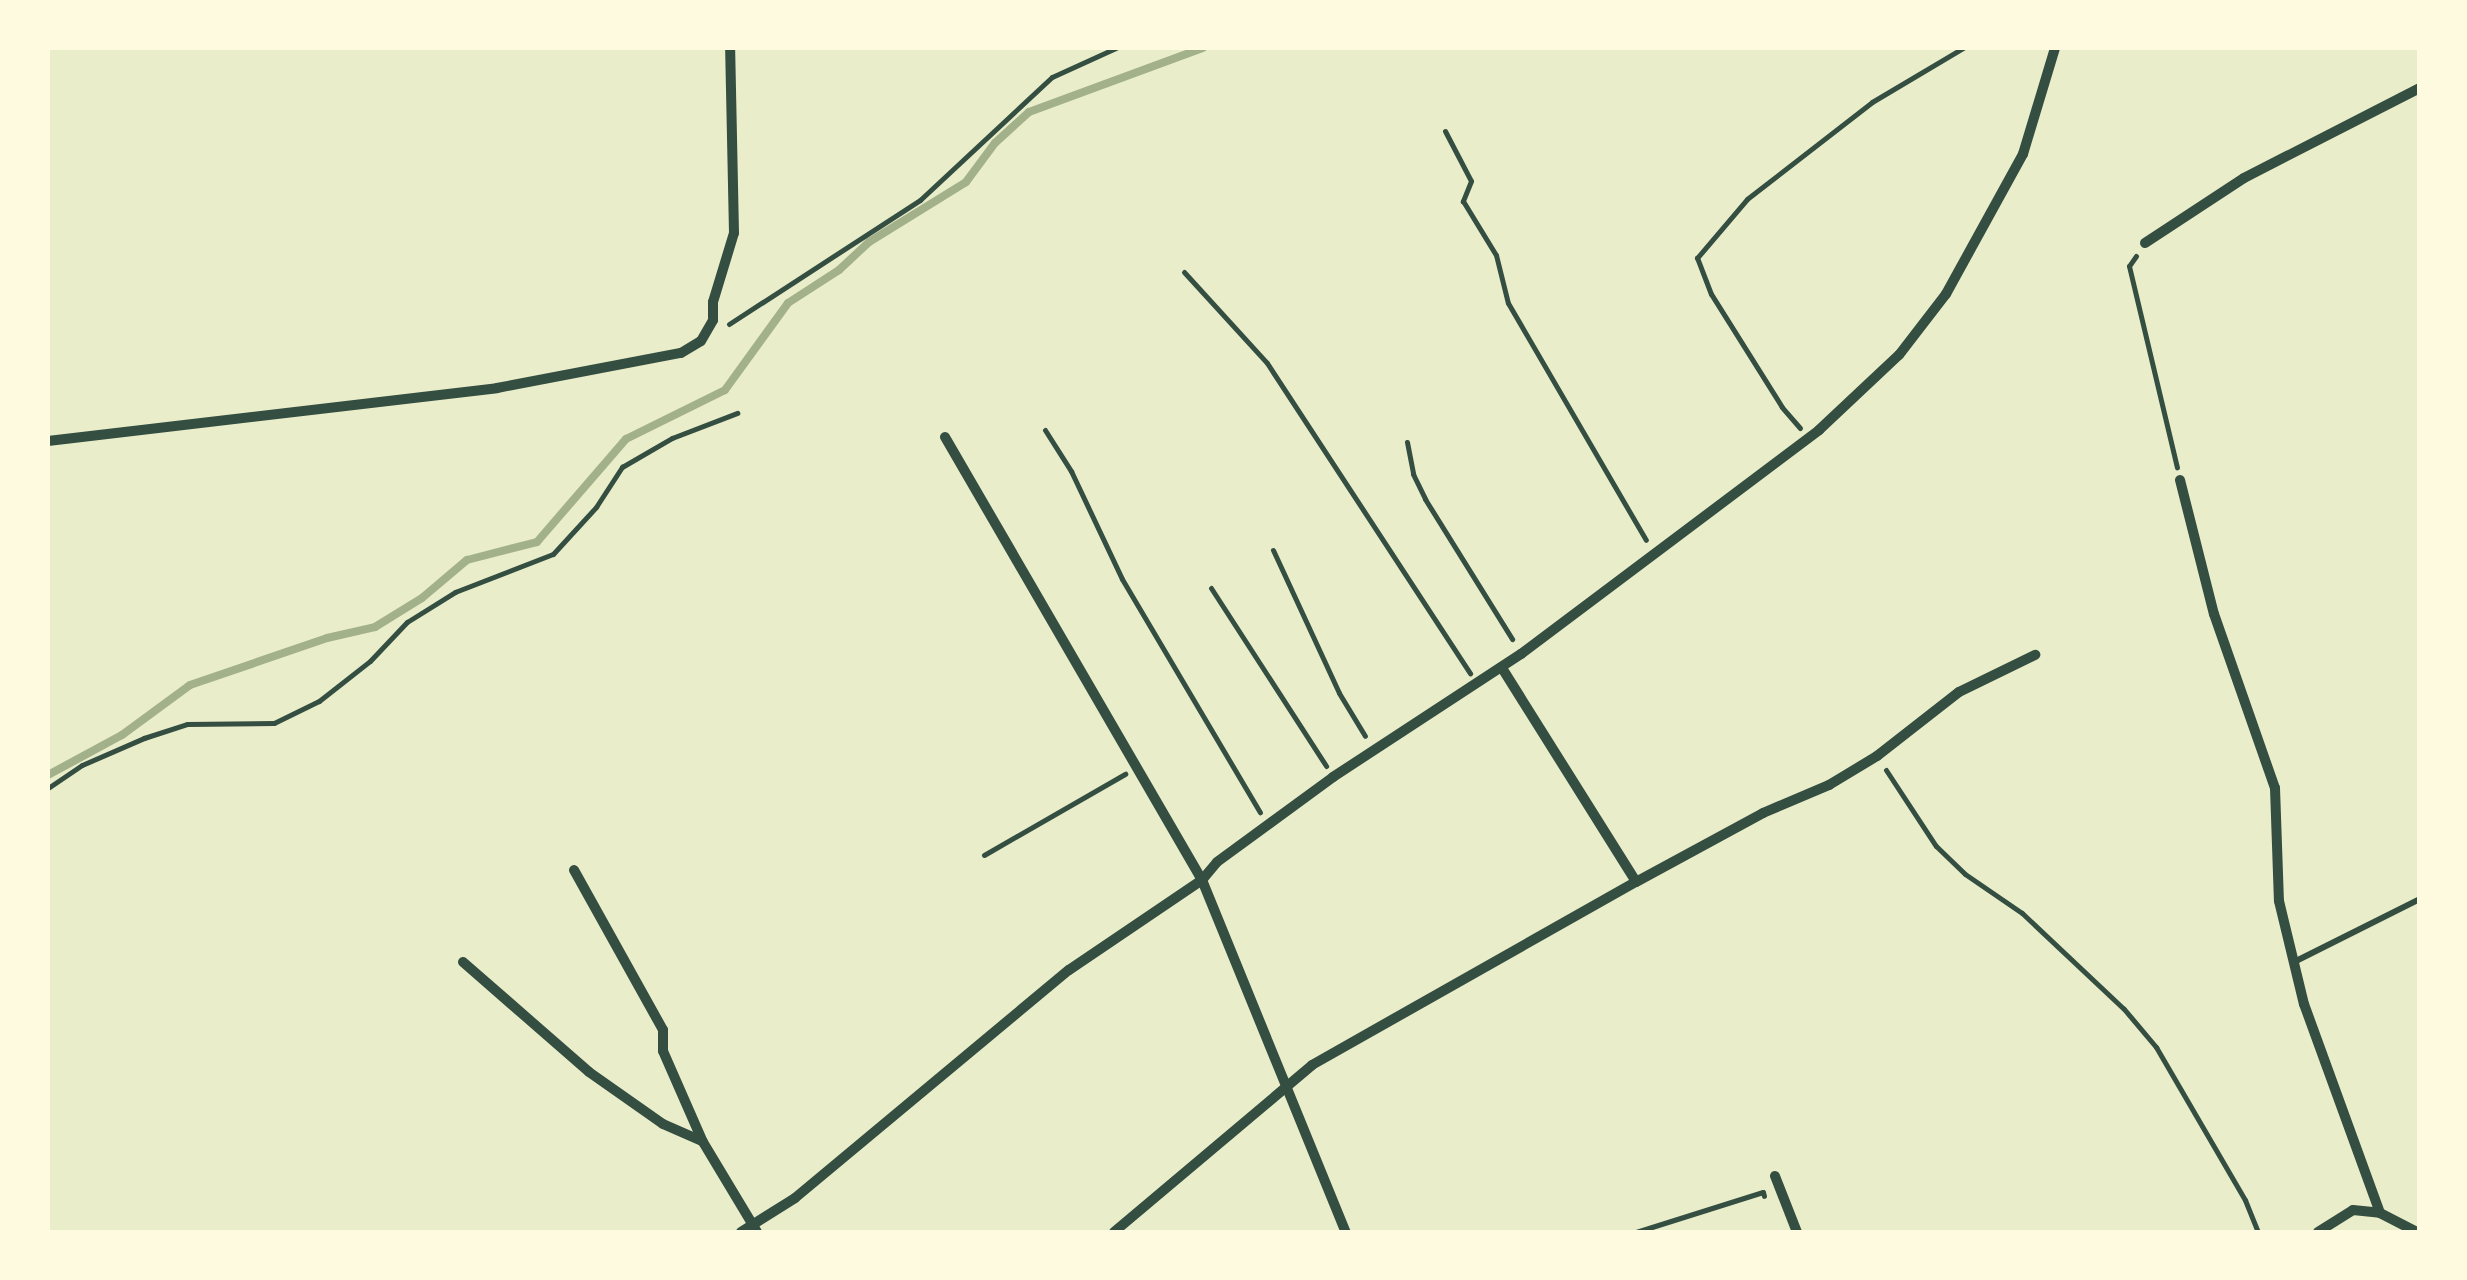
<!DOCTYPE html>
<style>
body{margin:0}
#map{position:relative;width:2467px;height:1280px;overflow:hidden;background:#e9edc9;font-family:Cabin,sans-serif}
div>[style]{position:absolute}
.stream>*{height:8px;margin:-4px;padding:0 4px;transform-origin:4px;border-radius:4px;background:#a3b18a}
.path>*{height:5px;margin:-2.5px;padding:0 2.5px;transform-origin:2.5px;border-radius:2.5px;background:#344e41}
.service>*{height:6px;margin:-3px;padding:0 3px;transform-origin:3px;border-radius:3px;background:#344e41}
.minor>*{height:10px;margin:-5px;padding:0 5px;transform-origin:5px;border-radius:5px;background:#344e41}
span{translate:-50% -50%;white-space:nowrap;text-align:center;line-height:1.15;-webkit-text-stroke:9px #fefae0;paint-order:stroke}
.frame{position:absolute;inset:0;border:50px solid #fefae0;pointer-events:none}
</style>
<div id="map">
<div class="stream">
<i style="left:48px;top:775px;width:84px;rotate:-28.4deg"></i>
<i style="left:122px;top:735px;width:84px;rotate:-36.3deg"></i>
<i style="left:190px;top:685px;width:145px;rotate:-18.9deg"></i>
<i style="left:327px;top:638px;width:49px;rotate:-12.9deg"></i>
<i style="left:375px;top:627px;width:55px;rotate:-31.7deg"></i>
<i style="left:422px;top:598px;width:59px;rotate:-40.2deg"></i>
<i style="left:467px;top:560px;width:72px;rotate:-14.4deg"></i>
<i style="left:537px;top:542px;width:136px;rotate:-49.2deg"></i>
<i style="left:626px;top:439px;width:110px;rotate:-26.3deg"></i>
<i style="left:725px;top:390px;width:107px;rotate:-54.1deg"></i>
<i style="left:788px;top:303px;width:61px;rotate:-32.9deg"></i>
<i style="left:839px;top:270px;width:41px;rotate:-43deg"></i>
<i style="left:869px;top:242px;width:114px;rotate:-31.7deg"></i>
<i style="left:966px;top:182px;width:49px;rotate:-53.4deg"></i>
<i style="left:995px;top:143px;width:46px;rotate:-42.4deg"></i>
<i style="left:1029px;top:112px;width:185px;rotate:-20.2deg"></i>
</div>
<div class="path">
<i style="left:1445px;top:131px;width:56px;rotate:62.5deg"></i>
<i style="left:1471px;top:181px;width:22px;rotate:112deg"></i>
<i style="left:1463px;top:201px;width:63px;rotate:58.6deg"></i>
<i style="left:1496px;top:255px;width:49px;rotate:76deg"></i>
<i style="left:1508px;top:303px;width:274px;rotate:59.8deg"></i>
<i style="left:2136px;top:256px;width:12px;rotate:125deg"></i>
<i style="left:2129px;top:266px;width:207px;rotate:76.6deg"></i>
<i style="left:1184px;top:272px;width:123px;rotate:47.6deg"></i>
<i style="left:1267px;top:363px;width:371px;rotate:56.8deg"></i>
<i style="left:729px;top:324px;width:228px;rotate:-33deg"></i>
<i style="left:920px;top:200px;width:180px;rotate:-43deg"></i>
<i style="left:1052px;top:77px;width:70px;rotate:-24.4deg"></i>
<i style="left:1800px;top:428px;width:28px;rotate:-131deg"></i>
<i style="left:1782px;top:407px;width:133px;rotate:-122.1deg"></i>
<i style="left:1711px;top:294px;width:39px;rotate:-111deg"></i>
<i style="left:1697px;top:258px;width:77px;rotate:-49.7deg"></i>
<i style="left:1747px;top:199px;width:158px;rotate:-37.8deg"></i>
<i style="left:1872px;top:102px;width:106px;rotate:-30.7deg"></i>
<i style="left:1045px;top:430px;width:49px;rotate:57.6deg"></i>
<i style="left:1071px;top:471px;width:119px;rotate:64.7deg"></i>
<i style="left:1122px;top:579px;width:271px;rotate:59.4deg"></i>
<i style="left:1407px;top:442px;width:33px;rotate:79deg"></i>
<i style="left:1413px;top:474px;width:28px;rotate:64deg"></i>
<i style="left:1425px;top:499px;width:165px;rotate:58.1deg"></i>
<i style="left:1273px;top:550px;width:157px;rotate:65.2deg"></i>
<i style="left:1339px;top:693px;width:50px;rotate:58.8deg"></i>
<i style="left:1211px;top:588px;width:212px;rotate:57.1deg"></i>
<i style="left:1886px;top:770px;width:91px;rotate:56.7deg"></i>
<i style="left:1936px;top:846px;width:40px;rotate:44deg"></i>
<i style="left:1965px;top:874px;width:69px;rotate:34.4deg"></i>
<i style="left:2022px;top:913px;width:140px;rotate:43.3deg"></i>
<i style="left:2124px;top:1009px;width:50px;rotate:49.9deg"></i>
<i style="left:2156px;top:1047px;width:177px;rotate:59.8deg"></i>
<i style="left:2245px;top:1200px;width:35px;rotate:68deg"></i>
<i style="left:48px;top:788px;width:41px;rotate:-34.1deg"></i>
<i style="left:82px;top:765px;width:68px;rotate:-23.5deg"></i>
<i style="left:144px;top:738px;width:45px;rotate:-18deg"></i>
<i style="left:187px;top:724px;width:87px;rotate:-0.7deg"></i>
<i style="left:274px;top:723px;width:50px;rotate:-26.1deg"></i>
<i style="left:319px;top:701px;width:65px;rotate:-38.1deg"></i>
<i style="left:370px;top:661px;width:54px;rotate:-46.5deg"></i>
<i style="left:407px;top:622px;width:57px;rotate:-32deg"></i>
<i style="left:455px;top:592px;width:105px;rotate:-21.2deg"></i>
<i style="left:553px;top:554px;width:64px;rotate:-47.5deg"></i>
<i style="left:596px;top:507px;width:48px;rotate:-57deg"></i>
<i style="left:622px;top:467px;width:58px;rotate:-30.1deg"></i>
<i style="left:672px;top:438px;width:70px;rotate:-21deg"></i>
<i style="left:984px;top:855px;width:163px;rotate:-29.9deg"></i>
<i style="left:1636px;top:1232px;width:133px;rotate:-17.5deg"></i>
<i style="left:1763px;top:1192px;width:4px;rotate:76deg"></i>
</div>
<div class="service">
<i style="left:2294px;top:962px;width:141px;rotate:-26.6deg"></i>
</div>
<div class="minor">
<i style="left:2145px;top:243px;width:118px;rotate:-33.3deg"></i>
<i style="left:2244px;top:178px;width:198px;rotate:-27.1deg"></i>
<i style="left:945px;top:437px;width:512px;rotate:59.88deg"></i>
<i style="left:1202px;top:880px;width:380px;rotate:67.8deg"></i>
<i style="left:48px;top:441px;width:452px;rotate:-6.7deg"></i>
<i style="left:497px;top:388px;width:187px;rotate:-10.8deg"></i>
<i style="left:681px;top:353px;width:23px;rotate:-31deg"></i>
<i style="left:701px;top:341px;width:24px;rotate:-60deg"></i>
<i style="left:713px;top:320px;width:18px;rotate:-90deg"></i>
<i style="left:713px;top:302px;width:72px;rotate:-73.1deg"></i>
<i style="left:734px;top:233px;width:185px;rotate:-91.2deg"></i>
<i style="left:2180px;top:480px;width:138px;rotate:75.8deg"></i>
<i style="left:2214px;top:614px;width:184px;rotate:70.7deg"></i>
<i style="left:2275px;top:788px;width:113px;rotate:88deg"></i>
<i style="left:2279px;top:901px;width:106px;rotate:76.4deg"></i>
<i style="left:2304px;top:1004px;width:222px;rotate:70deg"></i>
<i style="left:1502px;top:668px;width:252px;rotate:57.9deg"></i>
<i style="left:574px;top:870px;width:183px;rotate:60.9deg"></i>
<i style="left:663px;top:1030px;width:21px;rotate:90deg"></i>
<i style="left:663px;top:1051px;width:99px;rotate:66.3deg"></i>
<i style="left:703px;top:1142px;width:105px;rotate:59deg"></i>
<i style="left:463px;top:962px;width:167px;rotate:41.1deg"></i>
<i style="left:589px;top:1072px;width:90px;rotate:35.1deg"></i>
<i style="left:663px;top:1124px;width:43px;rotate:23.6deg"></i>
<i style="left:1775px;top:1176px;width:60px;rotate:68.6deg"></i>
<i style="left:741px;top:1232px;width:64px;rotate:-32.2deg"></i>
<i style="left:795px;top:1198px;width:356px;rotate:-39.8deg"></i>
<i style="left:1069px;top:970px;width:161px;rotate:-34.1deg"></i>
<i style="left:1202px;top:880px;width:23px;rotate:-50deg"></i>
<i style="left:1217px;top:862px;width:144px;rotate:-36.2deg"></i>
<i style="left:1333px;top:777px;width:225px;rotate:-33.2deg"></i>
<i style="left:1521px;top:654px;width:373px;rotate:-36.9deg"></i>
<i style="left:1819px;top:430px;width:110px;rotate:-43.2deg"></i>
<i style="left:1899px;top:355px;width:77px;rotate:-52.4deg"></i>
<i style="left:1946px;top:294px;width:160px;rotate:-61.2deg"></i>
<i style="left:2023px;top:154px;width:111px;rotate:-73.2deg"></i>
<i style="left:1114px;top:1232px;width:259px;rotate:-40.1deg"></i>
<i style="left:1312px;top:1065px;width:372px;rotate:-29.5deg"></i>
<i style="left:1636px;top:882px;width:145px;rotate:-28.5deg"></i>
<i style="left:1763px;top:813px;width:72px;rotate:-23deg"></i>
<i style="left:1829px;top:785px;width:56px;rotate:-31.1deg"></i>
<i style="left:1877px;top:756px;width:104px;rotate:-38deg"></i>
<i style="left:1959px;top:692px;width:85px;rotate:-26deg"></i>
<i style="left:2318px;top:1232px;width:41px;rotate:-32.2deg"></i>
<i style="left:2353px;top:1210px;width:27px;rotate:6deg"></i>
<i style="left:2380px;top:1213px;width:42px;rotate:27.2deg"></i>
</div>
<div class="frame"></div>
</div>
